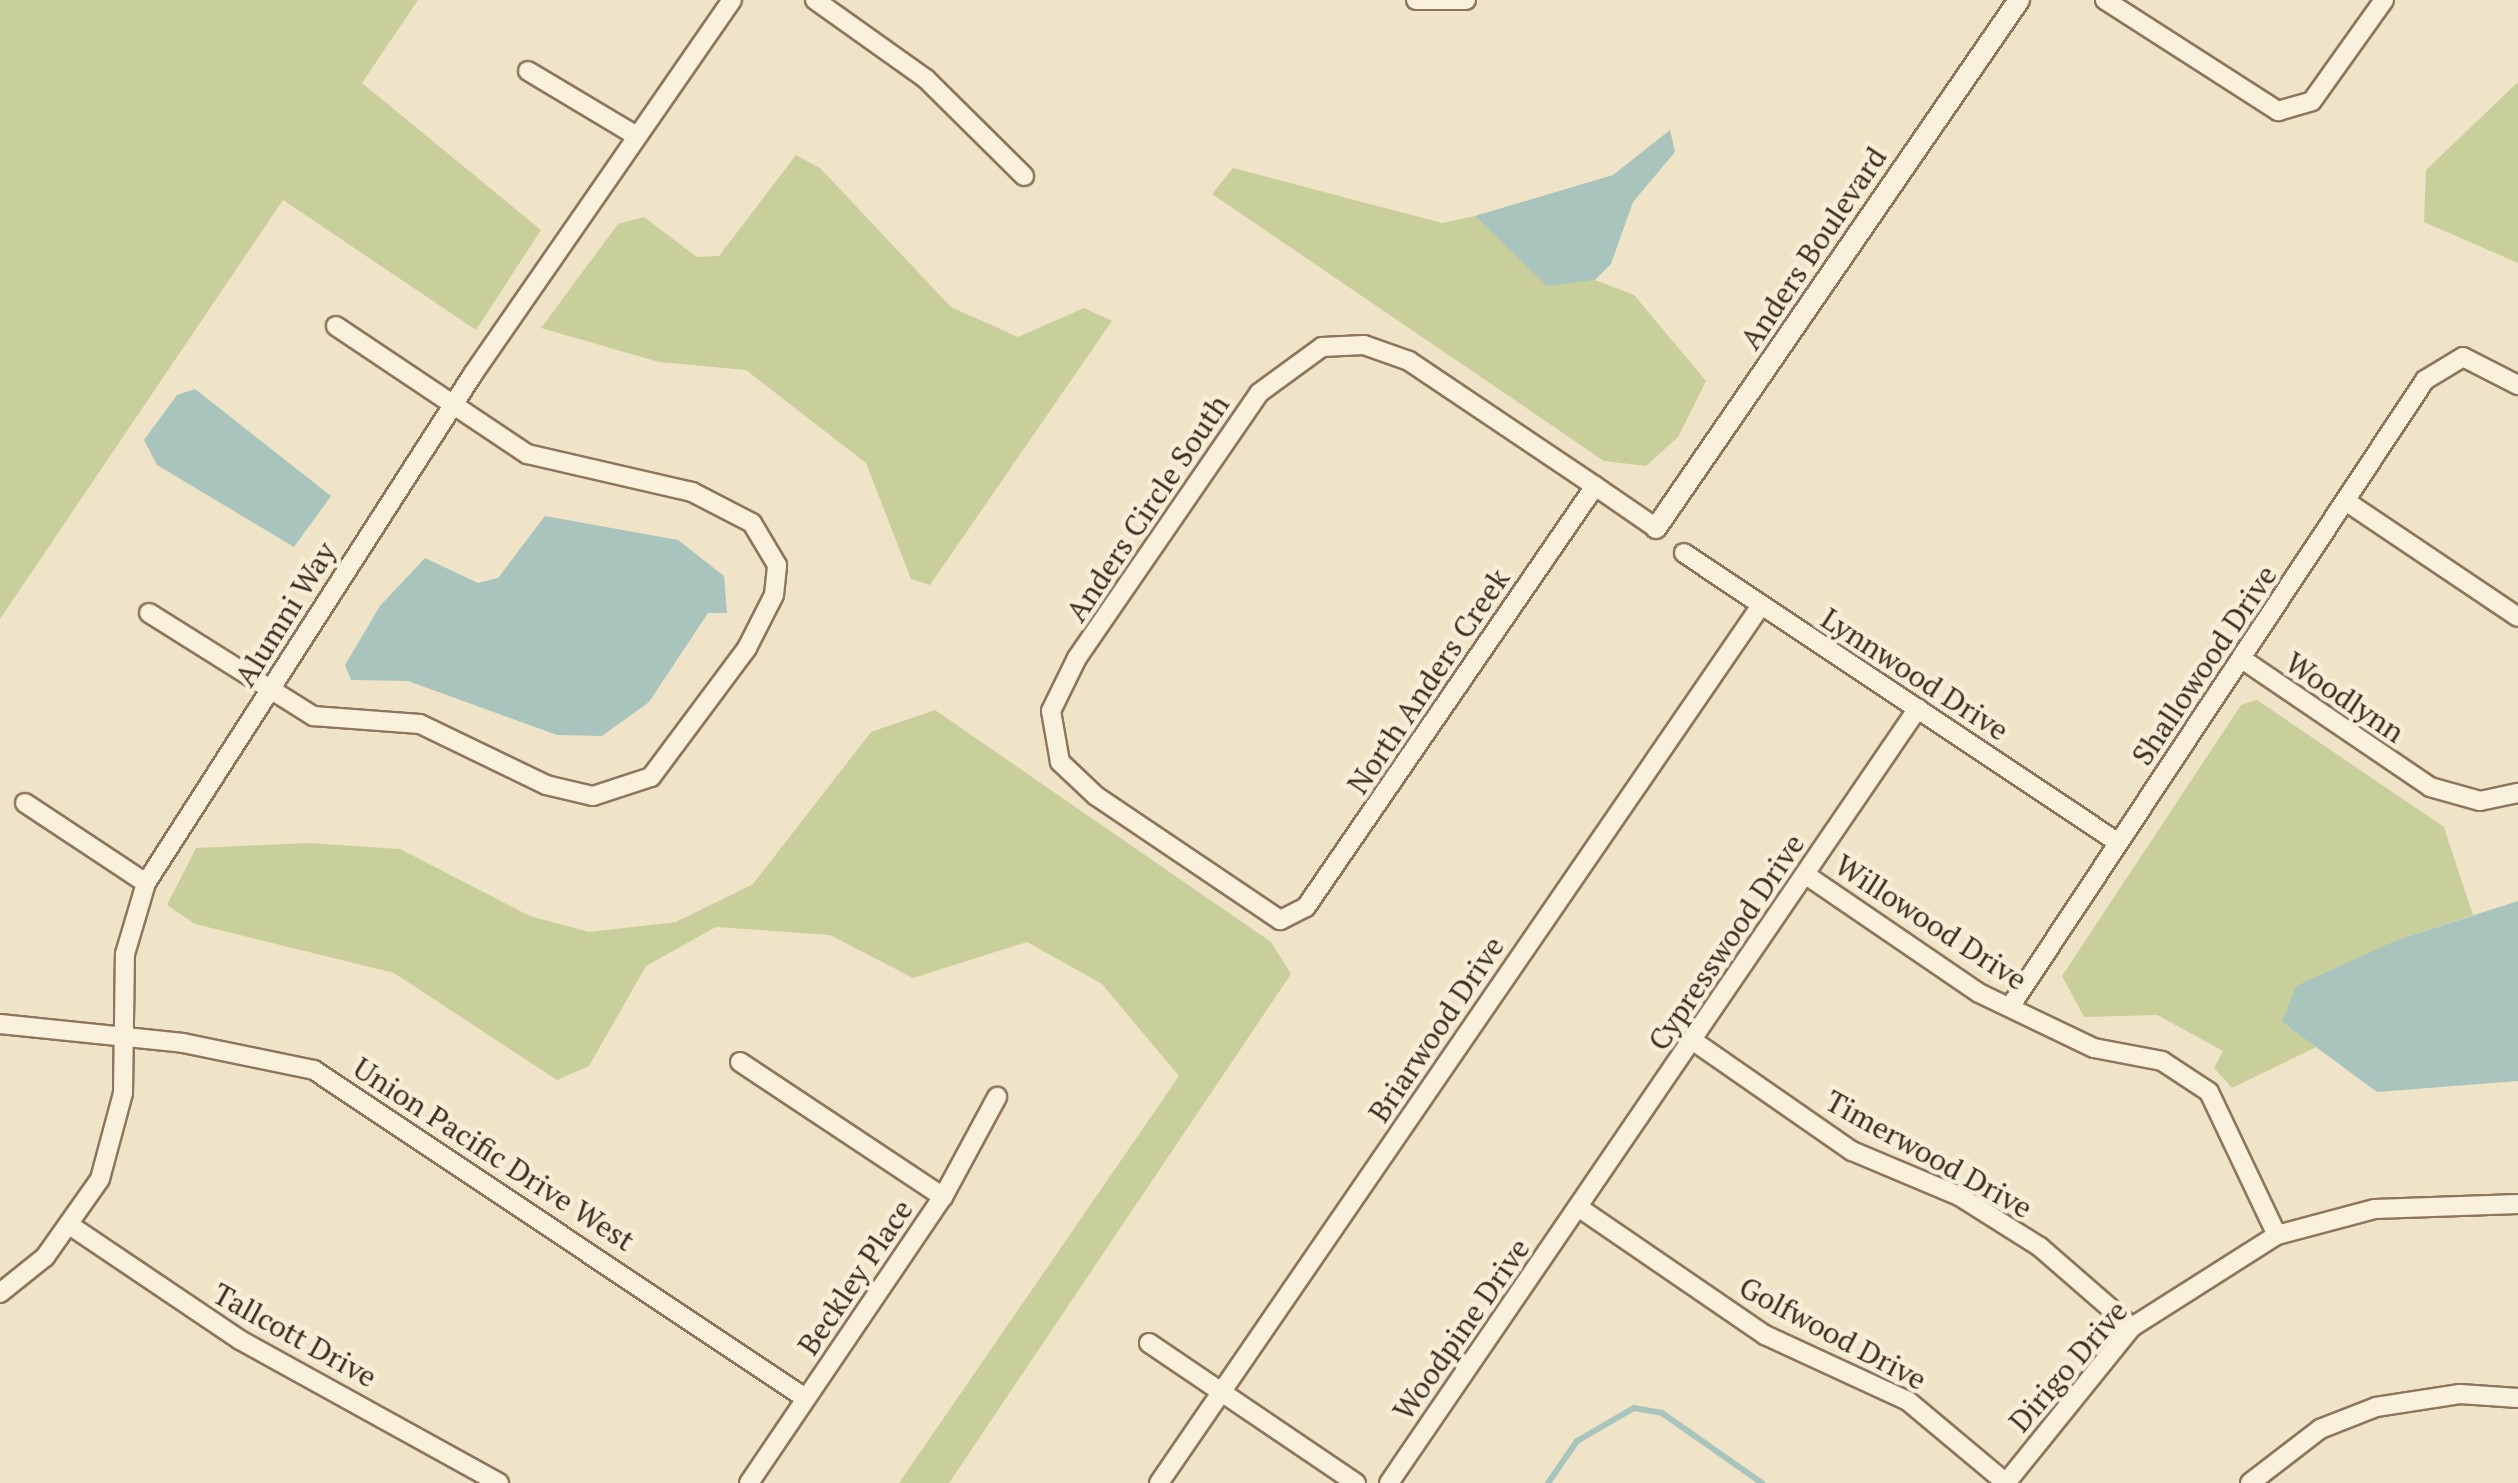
<!DOCTYPE html>
<style>
body{margin:0}
#map{position:relative;width:2518px;height:1483px;overflow:hidden;background:#f0e4c8;font-family:"PT Serif",serif}
div>[style]{position:absolute}
.green>*{inset:0;background:#c9cf9b}
.water>*{inset:0;background:#a9c4bc}
.stream>*{height:6px;margin:-3px;padding:0 3px;transform-origin:3px;border-radius:3px;background:#a9c4bc}
.roads{filter:drop-shadow(2px 0 #8d765c) drop-shadow(-2px 0 #8d765c) drop-shadow(0 2px #8d765c) drop-shadow(0 -2px #8d765c)}
.minor>*{height:18px;margin:-9px;padding:0 9px;transform-origin:9px;border-radius:9px;background:#faf1dc}
.tertiary>*{height:20px;margin:-10px;padding:0 10px;transform-origin:10px;border-radius:10px;background:#faf1dc}
span{translate:-50% -50%;white-space:nowrap;text-align:center;line-height:1.15;-webkit-text-stroke:9px #f7eed8;paint-order:stroke}
.street-label{font-size:30px;color:#3d2e20}
</style>
<div id="map">
<div class="green">
<i style="clip-path:polygon(0 0,418px 0,362px 83px,541px 230px,476px 330px,283px 200px,0 619px)"></i>
<i style="clip-path:polygon(2518px 82px,2518px 263px,2424px 222px,2426px 170px)"></i>
<i style="clip-path:polygon(796px 155px,820px 168px,951px 307px,1018px 337px,1084px 308px,1112px 321px,930px 585px,911px 579px,866px 463px,746px 370px,659px 362px,541px 328px,618px 224px,644px 217px,697px 257px,719px 256px)"></i>
<i style="clip-path:polygon(1233px 168px,1442px 223px,1475px 216px,1547px 285px,1595px 280px,1634px 295px,1706px 381px,1678px 437px,1646px 466px,1604px 461px,1212px 194px)"></i>
<i style="clip-path:polygon(2257px 700px,2444px 827px,2473px 915px,2397px 940px,2282px 1022px,2316px 1047px,2232px 1088px,2214px 1068px,2223px 1051px,2157px 1015px,2084px 1017px,2062px 976px,2241px 705px)"></i>
<i style="clip-path:polygon(935px 710px,1271px 942px,1291px 974px,949px 1483px,899px 1483px,1179px 1076px,1102px 984px,1027px 942px,913px 978px,830px 935px,716px 927px,646px 966px,589px 1066px,557px 1080px,394px 973px,195px 924px,167px 905px,196px 848px,307px 843px,400px 849px,530px 916px,589px 932px,676px 922px,753px 884px,871px 732px)"></i>
</div>
<div class="water">
<i style="clip-path:polygon(1670px 130px,1675px 152px,1633px 202px,1611px 264px,1595px 280px,1547px 286px,1475px 216px,1613px 175px)"></i>
<i style="clip-path:polygon(195px 389px,331px 496px,294px 547px,157px 465px,144px 440px,177px 395px)"></i>
<i style="clip-path:polygon(545px 516px,678px 540px,724px 576px,727px 613px,708px 613px,649px 702px,602px 736px,557px 735px,408px 681px,351px 680px,345px 665px,380px 606px,425px 558px,478px 583px,498px 578px)"></i>
<i style="clip-path:polygon(2518px 901px,2518px 1081px,2377px 1092px,2282px 1022px,2296px 986px,2397px 940px)"></i>
</div>
<div class="stream">
<i style="left:1548px;top:1483px;width:51px;rotate:-55.4deg"></i>
<i style="left:1577px;top:1441px;width:66px;rotate:-30.1deg"></i>
<i style="left:1634px;top:1408px;width:28px;rotate:10deg"></i>
<i style="left:1662px;top:1413px;width:122px;rotate:35deg"></i>
</div>
<div class="roads">
<div class="minor">
<i style="left:815px;top:0;width:136px;rotate:35.4deg"></i>
<i style="left:926px;top:79px;width:138px;rotate:44.7deg"></i>
<i style="left:1416px;top:0;width:50px"></i>
<i style="left:2105px;top:0;width:206px;rotate:32.7deg"></i>
<i style="left:2278px;top:111px;width:35px;rotate:-16deg"></i>
<i style="left:2312px;top:101px;width:124px;rotate:-54.5deg"></i>
<i style="left:528px;top:71px;width:125px;rotate:30.9deg"></i>
<i style="left:1595px;top:486px;width:511px;rotate:124.47deg"></i>
<i style="left:1306px;top:907px;width:29px;rotate:153deg"></i>
<i style="left:1280px;top:920px;width:222px;rotate:-146deg"></i>
<i style="left:1096px;top:796px;width:50px;rotate:-136.6deg"></i>
<i style="left:1060px;top:762px;width:52px;rotate:-100deg"></i>
<i style="left:1051px;top:711px;width:59px;rotate:-63.9deg"></i>
<i style="left:1077px;top:658px;width:321px;rotate:-55.5deg"></i>
<i style="left:1259px;top:393px;width:78px;rotate:-36.1deg"></i>
<i style="left:1322px;top:347px;width:42px;rotate:-2.7deg"></i>
<i style="left:1364px;top:345px;width:48px;rotate:19.6deg"></i>
<i style="left:1409px;top:361px;width:224px;rotate:33.9deg"></i>
<i style="left:1595px;top:486px;width:74px;rotate:34.5deg"></i>
<i style="left:2347px;top:502px;width:206px;rotate:33.9deg"></i>
<i style="left:1684px;top:553px;width:521px;rotate:33.72deg"></i>
<i style="left:149px;top:613px;width:194px;rotate:32.1deg"></i>
<i style="left:313px;top:716px;width:107px;rotate:4.3deg"></i>
<i style="left:420px;top:724px;width:140px;rotate:25.8deg"></i>
<i style="left:546px;top:785px;width:48px;rotate:13.2deg"></i>
<i style="left:593px;top:796px;width:61px;rotate:-18.1deg"></i>
<i style="left:651px;top:777px;width:161px;rotate:-53.3deg"></i>
<i style="left:747px;top:648px;width:59px;rotate:-63deg"></i>
<i style="left:774px;top:595px;width:30px;rotate:-84deg"></i>
<i style="left:777px;top:565px;width:49px;rotate:-120.8deg"></i>
<i style="left:752px;top:523px;width:68px;rotate:-152.7deg"></i>
<i style="left:692px;top:492px;width:169px;rotate:-167deg"></i>
<i style="left:527px;top:454px;width:230px;rotate:-146.2deg"></i>
<i style="left:2242px;top:659px;width:227px;rotate:34.2deg"></i>
<i style="left:2430px;top:787px;width:52px;rotate:15.6deg"></i>
<i style="left:2480px;top:801px;width:39px;rotate:-12deg"></i>
<i style="left:25px;top:803px;width:145px;rotate:33.5deg"></i>
<i style="left:1806px;top:875px;width:209px;rotate:34.3deg"></i>
<i style="left:1979px;top:993px;width:127px;rotate:25.6deg"></i>
<i style="left:2094px;top:1048px;width:69px;rotate:10.8deg"></i>
<i style="left:2162px;top:1061px;width:56px;rotate:33.4deg"></i>
<i style="left:2209px;top:1092px;width:158px;rotate:64.6deg"></i>
<i style="left:2010px;top:1007px;width:752px;rotate:-56.5deg"></i>
<i style="left:2425px;top:380px;width:44px;rotate:-31.2deg"></i>
<i style="left:2463px;top:357px;width:62px;rotate:27deg"></i>
<i style="left:0;top:1024px;width:184px;rotate:5.9deg"></i>
<i style="left:183px;top:1043px;width:134px;rotate:11.6deg"></i>
<i style="left:314px;top:1070px;width:590px;rotate:33.74deg"></i>
<i style="left:1692px;top:1040px;width:195px;rotate:34.8deg"></i>
<i style="left:1852px;top:1151px;width:116px;rotate:22.8deg"></i>
<i style="left:1959px;top:1196px;width:96px;rotate:32.2deg"></i>
<i style="left:2040px;top:1247px;width:122px;rotate:41deg"></i>
<i style="left:740px;top:1062px;width:244px;rotate:33.6deg"></i>
<i style="left:1578px;top:1207px;width:227px;rotate:34.4deg"></i>
<i style="left:1765px;top:1335px;width:157px;rotate:24.8deg"></i>
<i style="left:1908px;top:1401px;width:128px;rotate:39.9deg"></i>
<i style="left:71px;top:1226px;width:204px;rotate:34deg"></i>
<i style="left:240px;top:1340px;width:296px;rotate:28.9deg"></i>
<i style="left:0;top:1293px;width:58px;rotate:-38.7deg"></i>
<i style="left:45px;top:1257px;width:95px;rotate:-54.8deg"></i>
<i style="left:100px;top:1179px;width:89px;rotate:-75deg"></i>
<i style="left:123px;top:1093px;width:139px;rotate:-89.2deg"></i>
<i style="left:125px;top:954px;width:74px;rotate:-73.5deg"></i>
<i style="left:146px;top:883px;width:605px;rotate:-57.28deg"></i>
<i style="left:473px;top:374px;width:455px;rotate:-55.3deg"></i>
<i style="left:1149px;top:1343px;width:250px;rotate:34.1deg"></i>
<i style="left:749px;top:1483px;width:346px;rotate:-55.9deg"></i>
<i style="left:943px;top:1197px;width:114px;rotate:-61.6deg"></i>
<i style="left:1159px;top:1483px;width:1062px;rotate:-55.55deg"></i>
<i style="left:1389px;top:1483px;width:938px;rotate:-55.68deg"></i>
<i style="left:2006px;top:1483px;width:201px;rotate:-51.1deg"></i>
<i style="left:2132px;top:1327px;width:172px;rotate:-32.4deg"></i>
<i style="left:2277px;top:1235px;width:101px;rotate:-14.9deg"></i>
<i style="left:2375px;top:1209px;width:143px;rotate:-2deg"></i>
<i style="left:2250px;top:1483px;width:88px;rotate:-37.6deg"></i>
<i style="left:2320px;top:1429px;width:60px;rotate:-21.4deg"></i>
<i style="left:2376px;top:1407px;width:85px;rotate:-8.8deg"></i>
<i style="left:2460px;top:1394px;width:58px;rotate:3.9deg"></i>
</div>
<div class="tertiary">
<i style="left:1656px;top:528px;width:641px;rotate:-55.49deg"></i>
</div>
</div>
<div class="street-label">
<span style="left:1813px;top:248px;rotate:-56deg">Anders Boulevard</span>
<span style="left:1147px;top:508px;rotate:-56deg">Anders Circle South</span>
<span style="left:285px;top:614px;rotate:-58deg">Alumni Way</span>
<span style="left:2204px;top:665px;rotate:-56deg">Shallowood Drive</span>
<span style="left:1915px;top:674px;rotate:33deg">Lynnwood Drive</span>
<span style="left:1428px;top:681px;rotate:-56deg">North Anders Creek</span>
<span style="left:2345px;top:697px;rotate:34deg">Woodlynn</span>
<span style="left:1931px;top:922px;rotate:33deg">Willowood Drive</span>
<span style="left:1726px;top:942px;rotate:-56deg">Cypresswood Drive</span>
<span style="left:1436px;top:1029px;rotate:-56deg">Briarwood Drive</span>
<span style="left:494px;top:1154px;rotate:33deg">Union Pacific Drive West</span>
<span style="left:1929px;top:1154px;rotate:29deg">Timerwood Drive</span>
<span style="left:855px;top:1277px;rotate:-56deg">Beckley Place</span>
<span style="left:1461px;top:1329px;rotate:-55deg">Woodpine Drive</span>
<span style="left:1833px;top:1333px;rotate:28deg">Golfwood Drive</span>
<span style="left:295px;top:1335px;rotate:29deg">Tallcott Drive</span>
<span style="left:2068px;top:1366px;rotate:-49deg">Dirigo Drive</span>
</div>
</div>
